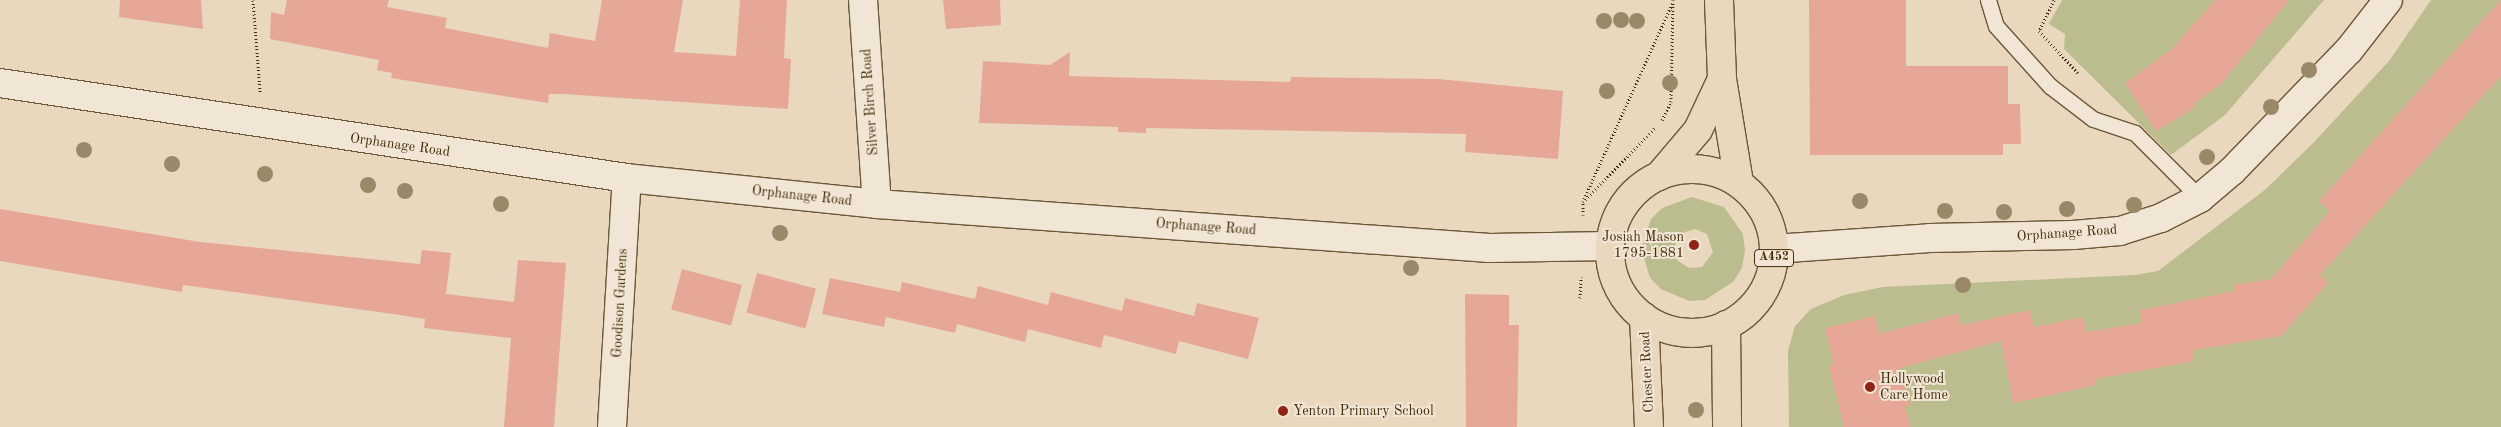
<!DOCTYPE html>
<style>
body{margin:0}
#map{position:relative;width:2501px;height:427px;overflow:hidden;background:#e9d8be;font-family:"Old Standard TT",serif}
div>[style]{position:absolute}
.green>*{inset:0;background:#bbbd8e}
.building>*{inset:0;background:#e7a797;transform-origin:0 0}
.path>*{height:3px;margin-top:-1.5px;transform-origin:0;background:repeating-linear-gradient(90deg,#422c0a 0 1px,transparent 0 3.5px)}
.roads{filter:drop-shadow(1px 0 #6c5737) drop-shadow(-1px 0 #6c5737) drop-shadow(0 1px #6c5737) drop-shadow(0 -1px #6c5737)}
.service>*{height:15px;margin:-7.5px;padding:0 7.5px;transform-origin:7.5px;border-radius:7.5px;background:#f1e6d5}
.minor>*{height:28px;margin:-14px;padding:0 14px;transform-origin:14px;border-radius:14px;background:#f1e6d5}
.trunk>*{height:28px;margin:-14px;padding:0 14px;transform-origin:14px;border-radius:14px;background:#e9d8be}
.trunk>.ring{margin:-14px;padding:0;box-sizing:content-box;background:none;border:28px solid #e9d8be;border-radius:50%}
.trees>*{width:16px;height:16px;margin:-8px;border-radius:50%;background:#9a8969}
.dots>*{width:14px;height:14px;translate:-50% -50%;box-sizing:border-box;border:2px solid #f1e6d5;border-radius:50%}
span{translate:-50% -50%;white-space:nowrap;text-align:center;line-height:1.15;-webkit-text-stroke:4px #f1e6d5;paint-order:stroke}
.shield-label span{padding:1px 4px;background:#f1e6d5;border:1px solid;border-radius:4px;-webkit-text-stroke-width:0}
.shield-label{font-size:12px;color:#422c0a;font-weight:700}
.street-label{font-size:14px;color:#422c0a}
.poi-label{font-size:14px;color:#422c0a}
.right{translate:-100% -50%;text-align:right}
.left{translate:0 -50%;text-align:left}
</style>
<div id="map">
<div class="green">
<i style="clip-path:polygon(2062px 0,2324px 0,2225px 115px,2171px 155px,2064px 49px,2065px 34px,2049px 24px)"></i>
<i style="clip-path:polygon(2431px 0,2501px 0,2501px 427px,1789px 427px,1788px 351px,1795px 326px,1811px 309px,1844px 295px,1883px 287px,2135px 275px,2158px 271px,2266px 189px,2315px 141px,2389px 61px)"></i>
<i style="clip-path:polygon(evenodd,1692px 197px,1724px 207px,1743px 234px,1745px 251px,1742px 268px,1733px 282px,1705px 300px,1689px 301px,1661px 289px,1650px 278px,1641px 248px,1651px 219px,1662px 208px,1692px 197px,1695px 229px,1707px 234px,1713px 252px,1702px 267px,1689px 268px,1678px 261px,1673px 249px,1682px 233px,1695px 229px)"></i>
</div>
<div class="building">
<i style="clip-path:polygon(120px 0,201px 0,203px 29px,119px 17px)"></i>
<i style="clip-path:polygon(287px 0,389px 0,387px 7px,447px 18px,445px 28px,548px 48px,550px 33px,595px 41px,602px 0,683px 0,674px 52px,736px 56px,740px 0,787px 0,784px 58px,791px 59px,788px 109px,563px 94px,549px 94px,548px 103px,391px 78px,392px 73px,377px 70px,379px 60px,270px 39px,271px 12px,284px 15px)"></i>
<i style="clip-path:polygon(943px 0,1000px 0,1001px 25px,946px 29px)"></i>
<i style="clip-path:polygon(1809px 0,1906px 0,1906px 66px,2008px 66px,2008px 104px,2020px 104px,2021px 144px,2003px 144px,2003px 155px,1810px 155px)"></i>
<i style="clip-path:polygon(2215px 0,2289px 0,2221px 84px,2193px 104px,2196px 107px,2156px 131px,2125px 83px,2172px 49px)"></i>
<i style="clip-path:polygon(2501px 0,2501px 76px,2320px 275px,2328px 283px,2281px 336px,2193px 350px,2194px 361px,2095px 379px,2096px 385px,2013px 403px,2001px 341px,1900px 368px,1910px 405px,1905px 407px,1910px 427px,1844px 427px,1829px 366px,1834px 364px,1825px 328px,1875px 316px,1879px 334px,1958px 313px,1961px 325px,2030px 310px,2034px 327px,2083px 317px,2086px 332px,2142px 323px,2140px 310px,2235px 291px,2233px 285px,2271px 279px,2330px 211px,2319px 201px)"></i>
<i style="clip-path:polygon(1070px 52px,1069px 76px,1290px 82px,1291px 77px,1438px 79px,1563px 91px,1558px 159px,1465px 152px,1466px 134px,1146px 128px,1146px 133px,1118px 132px,1118px 127px,979px 123px,983px 61px,1050px 65px)"></i>
<i style="clip-path:polygon(0 209px,200px 242px,420px 264px,422px 250px,451px 253px,446px 294px,514px 302px,518px 260px,566px 263px,554px 427px,504px 427px,511px 338px,424px 328px,425px 319px,393px 314px,183px 285px,182px 292px,0 261px)"></i>
<i style="left:682px;top:269px;width:62px;height:42px;rotate:15deg"></i>
<i style="left:757px;top:273px;width:61px;height:41px;rotate:15deg"></i>
<i style="clip-path:polygon(830px 278px,900px 292px,902px 282px,975px 299px,978px 286px,1048px 305px,1051px 292px,1122px 311px,1125px 298px,1194px 316px,1197px 303px,1259px 318px,1248px 359px,1179px 341px,1176px 354px,1104px 335px,1101px 348px,1028px 329px,1025px 342px,957px 324px,955px 333px,886px 317px,884px 327px,822px 314px)"></i>
<i style="clip-path:polygon(1465px 294px,1509px 295px,1509px 325px,1519px 325px,1517px 427px,1466px 427px)"></i>
</div>
<div class="path">
<i style="left:253px;top:0;width:92px;rotate:85.6deg"></i>
<i style="left:2054px;top:0;width:34px;rotate:116deg"></i>
<i style="left:2039px;top:31px;width:57px;rotate:47.1deg"></i>
<i style="left:1662px;top:120px;width:20px;rotate:-63deg"></i>
<i style="left:1671px;top:102px;width:102px;rotate:-88.9deg"></i>
<i style="left:1584px;top:199px;width:214px;rotate:-65.7deg"></i>
<i style="left:1583px;top:215px;width:13px;rotate:-90deg"></i>
<i style="left:1583px;top:202px;width:103px;rotate:-45.8deg"></i>
<i style="left:1580px;top:298px;width:21px;rotate:-87deg"></i>
</div>
<div class="roads">
<div class="service">
<i style="left:1988px;top:0;width:27px;rotate:73deg"></i>
<i style="left:1996px;top:26px;width:81px;rotate:48deg"></i>
<i style="left:2050px;top:86px;width:54px;rotate:37.5deg"></i>
<i style="left:2093px;top:119px;width:44px;rotate:18.4deg"></i>
<i style="left:2135px;top:133px;width:92px;rotate:45deg"></i>
</div>
<div class="minor">
<i style="left:863px;top:0;width:204px;rotate:86.1deg"></i>
<i style="left:0;top:83px;width:634px;rotate:8.62deg"></i>
<i style="left:627px;top:178px;width:251px;rotate:5.9deg"></i>
<i style="left:877px;top:204px;width:614px;rotate:4.11deg"></i>
<i style="left:1489px;top:248px;width:121px;rotate:-0.9deg"></i>
<i style="left:1774px;top:249px;width:156px;rotate:-4deg"></i>
<i style="left:1930px;top:238px;width:143px;rotate:-1.2deg"></i>
<i style="left:2073px;top:235px;width:47px;rotate:-4.9deg"></i>
<i style="left:2120px;top:231px;width:43px;rotate:-17.6deg"></i>
<i style="left:2161px;top:218px;width:44px;rotate:-27.1deg"></i>
<i style="left:2200px;top:198px;width:42px;rotate:-40.2deg"></i>
<i style="left:2232px;top:171px;width:168px;rotate:-46deg"></i>
<i style="left:2349px;top:50px;width:63px;rotate:-52deg"></i>
<i style="left:612px;top:427px;width:249px;rotate:-86.6deg"></i>
</div>
<div class="trunk">
<i style="left:1719px;top:0;width:79px;rotate:87.8deg"></i>
<i style="left:1722px;top:79px;width:105px;rotate:80.7deg"></i>
<i class="ring" style="left:1610px;top:169px;width:136px;height:136px"></i>
<i style="left:1659px;top:176px;width:60px;rotate:-49.7deg"></i>
<i style="left:1698px;top:130px;width:56px;rotate:-64.8deg"></i>
<i style="left:1644px;top:317px;width:110px;rotate:87.4deg"></i>
<i style="left:1726px;top:325px;width:102px;rotate:89.4deg"></i>
</div>
</div>
<div class="trees">
<i style="left:1621px;top:20px"></i>
<i style="left:1604px;top:21px"></i>
<i style="left:1637px;top:21px"></i>
<i style="left:2309px;top:70px"></i>
<i style="left:1670px;top:83px"></i>
<i style="left:1607px;top:91px"></i>
<i style="left:2271px;top:107px"></i>
<i style="left:84px;top:150px"></i>
<i style="left:2207px;top:157px"></i>
<i style="left:172px;top:164px"></i>
<i style="left:265px;top:174px"></i>
<i style="left:368px;top:185px"></i>
<i style="left:405px;top:191px"></i>
<i style="left:1860px;top:201px"></i>
<i style="left:501px;top:204px"></i>
<i style="left:2134px;top:205px"></i>
<i style="left:2067px;top:209px"></i>
<i style="left:1945px;top:211px"></i>
<i style="left:2004px;top:212px"></i>
<i style="left:780px;top:233px"></i>
<i style="left:1411px;top:268px"></i>
<i style="left:1963px;top:285px"></i>
<i style="left:1696px;top:410px"></i>
</div>
<div class="dots">
<i style="left:1694px;top:245px;background:#8f2418"></i>
<i style="left:1870px;top:387px;background:#8f2418"></i>
<i style="left:1283px;top:411px;background:#8f2418"></i>
</div>
<div class="shield-label">
<span style="left:1774px;top:258px">A452</span>
</div>
<div class="street-label">
<span style="left:870px;top:102px;rotate:-94deg">Silver Birch Road</span>
<span style="left:400px;top:145px;rotate:8deg">Orphanage Road</span>
<span style="left:802px;top:196px;rotate:6deg">Orphanage Road</span>
<span style="left:1206px;top:227px;rotate:4deg">Orphanage Road</span>
<span style="left:2067px;top:233px;rotate:-4deg">Orphanage Road</span>
<span style="left:620px;top:303px;rotate:-87deg">Goodison Gardens</span>
<span style="left:1647px;top:372px;rotate:-93deg">Chester Road</span>
</div>
<div class="poi-label">
<span class="right" style="left:1684px;top:245px">Josiah Mason<br>1795-1881</span>
<span class="left" style="left:1880px;top:387px">Hollywood<br>Care Home</span>
<span class="left" style="left:1293px;top:411px">Yenton Primary School</span>
</div>
</div>
